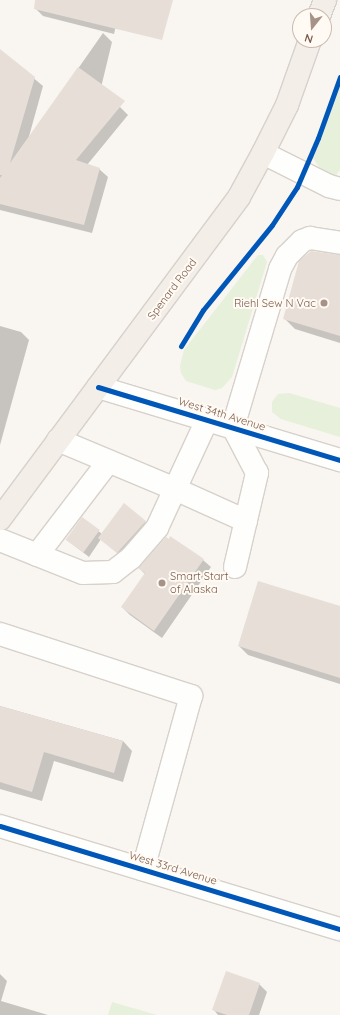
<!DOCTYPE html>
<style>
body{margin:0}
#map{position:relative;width:340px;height:1015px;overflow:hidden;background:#f9f5f0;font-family:Quicksand,sans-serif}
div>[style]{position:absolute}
.green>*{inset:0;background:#e7f0db}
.shadow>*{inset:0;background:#0003}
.building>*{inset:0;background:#e6ded7;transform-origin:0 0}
.roads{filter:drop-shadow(1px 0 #d7d1cb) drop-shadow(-1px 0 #d7d1cb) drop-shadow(0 1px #d7d1cb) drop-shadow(0 -1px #d7d1cb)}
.minor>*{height:22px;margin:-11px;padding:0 11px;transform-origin:11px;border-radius:11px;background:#fefefd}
.major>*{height:22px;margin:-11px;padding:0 11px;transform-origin:11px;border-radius:11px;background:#f3eee8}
.cycleway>*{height:5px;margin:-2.5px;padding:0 2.5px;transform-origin:2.5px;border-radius:2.5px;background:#0057b8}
.dots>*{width:11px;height:11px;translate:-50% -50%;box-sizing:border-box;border:2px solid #fffaf3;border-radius:50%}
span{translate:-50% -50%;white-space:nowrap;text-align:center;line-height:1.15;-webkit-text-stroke:4px #fffaf3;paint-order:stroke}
.street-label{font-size:11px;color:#7a5c4d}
.poi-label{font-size:11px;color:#7a5c4d}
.right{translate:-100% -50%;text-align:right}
.left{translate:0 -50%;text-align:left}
.north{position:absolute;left:292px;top:8px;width:40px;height:40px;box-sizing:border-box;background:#fffaf3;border:1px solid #cabbb1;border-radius:50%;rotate:197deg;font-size:11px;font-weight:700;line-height:16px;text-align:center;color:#7a5c4d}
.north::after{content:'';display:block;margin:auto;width:14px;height:18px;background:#a69286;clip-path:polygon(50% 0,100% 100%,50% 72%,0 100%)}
</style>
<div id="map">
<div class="green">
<i style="clip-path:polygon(340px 77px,340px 170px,335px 176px,332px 176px,319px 167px,311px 155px)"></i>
<i style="clip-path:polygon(258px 255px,263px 255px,267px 262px,232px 377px,222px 388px,215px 390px,186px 381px,181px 373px,180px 366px,184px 350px)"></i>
<i style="clip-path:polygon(289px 393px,340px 408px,340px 437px,281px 419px,272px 412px,272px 402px,278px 394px)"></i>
<i style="clip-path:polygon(112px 1002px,157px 1015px,108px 1015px)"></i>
</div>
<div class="shadow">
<i style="clip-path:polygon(37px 0,122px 0,114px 34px,43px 16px,35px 8px)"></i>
<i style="clip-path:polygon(103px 33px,112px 42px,98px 100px,120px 107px,128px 115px,87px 165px,99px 169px,108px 177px,92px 233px,0 210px,0 50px,43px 86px,28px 140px)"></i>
<i style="clip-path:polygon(340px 256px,340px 343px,295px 329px,284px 318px)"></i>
<i style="clip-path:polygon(0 326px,21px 332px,29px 340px,0 445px)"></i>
<i style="clip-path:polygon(124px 504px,153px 529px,126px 560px,101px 539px,89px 557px,71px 543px,82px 518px,102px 534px)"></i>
<i style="clip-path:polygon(203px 560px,211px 567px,162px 638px,130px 615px,122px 607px,145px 574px,139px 568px)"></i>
<i style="clip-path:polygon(340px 607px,340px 684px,248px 655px,239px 646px)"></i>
<i style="clip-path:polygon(0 706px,123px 741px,132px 751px,123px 782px,54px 761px,42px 801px,0 789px)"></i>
<i style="clip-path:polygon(0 974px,7px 981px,1px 1001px,48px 1015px,0 1015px)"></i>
<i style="clip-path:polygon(259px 984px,267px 992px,259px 1015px,218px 1015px,214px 1010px)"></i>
</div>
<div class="building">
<i style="clip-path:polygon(35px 0,173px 0,162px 40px,34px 9px)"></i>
<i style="clip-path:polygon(0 49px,35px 77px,10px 163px,78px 67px,125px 101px,76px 160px,100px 168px,84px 225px,0 204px,0 178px,2px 175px,0 175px)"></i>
<i style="clip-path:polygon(311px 251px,340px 255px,340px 336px,283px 319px,299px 261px)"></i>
<i style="clip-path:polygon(124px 503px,146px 521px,117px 553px,98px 538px)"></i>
<i style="left:82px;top:517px;width:22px;height:28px;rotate:36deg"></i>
<i style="clip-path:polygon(170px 536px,204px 559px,154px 631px,121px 607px,145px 573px,138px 568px,166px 537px,169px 539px)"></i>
<i style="clip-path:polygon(258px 581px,340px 606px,340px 678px,238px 646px)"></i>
<i style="clip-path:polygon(0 706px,123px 741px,114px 773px,44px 752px,32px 792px,0 782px)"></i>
<i style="clip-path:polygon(226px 971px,260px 983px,249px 1015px,227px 1015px,212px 1010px)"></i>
</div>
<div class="roads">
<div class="minor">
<i style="left:263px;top:153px;width:74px;rotate:26.6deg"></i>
<i style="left:329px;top:186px;width:11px;rotate:15deg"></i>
<i style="left:98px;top:387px;width:253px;rotate:16.8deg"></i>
<i style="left:58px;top:440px;width:127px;rotate:22.7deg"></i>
<i style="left:175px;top:489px;width:76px;rotate:-65.1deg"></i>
<i style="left:0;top:540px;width:89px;rotate:21.7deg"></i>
<i style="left:83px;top:573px;width:30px;rotate:-2deg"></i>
<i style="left:113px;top:572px;width:23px;rotate:-38deg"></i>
<i style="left:131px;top:558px;width:40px;rotate:-49deg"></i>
<i style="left:157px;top:528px;width:43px;rotate:-65.2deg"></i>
<i style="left:175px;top:489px;width:78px;rotate:24.3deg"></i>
<i style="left:37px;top:555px;width:117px;rotate:-52.6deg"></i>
<i style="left:235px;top:567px;width:97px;rotate:-76.8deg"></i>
<i style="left:257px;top:473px;width:52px;rotate:-117.6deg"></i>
<i style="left:233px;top:427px;width:165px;rotate:-73.4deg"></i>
<i style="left:280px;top:269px;width:15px;rotate:-62deg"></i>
<i style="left:287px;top:256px;width:21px;rotate:-45deg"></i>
<i style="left:302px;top:241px;width:9px;rotate:-21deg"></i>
<i style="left:310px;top:238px;width:30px;rotate:9deg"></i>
<i style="left:0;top:634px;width:201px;rotate:18deg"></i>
<i style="left:191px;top:696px;width:180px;rotate:105.5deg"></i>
<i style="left:0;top:826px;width:355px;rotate:16.9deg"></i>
</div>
<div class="major">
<i style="left:319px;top:16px;width:17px;rotate:-69deg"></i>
<i style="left:0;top:519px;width:401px;rotate:-53.4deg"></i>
<i style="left:239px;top:197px;width:50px;rotate:-61.4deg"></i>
<i style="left:263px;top:153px;width:54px;rotate:-63.4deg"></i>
<i style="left:287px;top:105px;width:69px;rotate:-70.5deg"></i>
</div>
</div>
<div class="cycleway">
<i style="left:181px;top:346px;width:42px;rotate:-58.6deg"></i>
<i style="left:203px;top:310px;width:109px;rotate:-50.9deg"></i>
<i style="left:272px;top:225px;width:45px;rotate:-56.7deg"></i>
<i style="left:297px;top:187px;width:53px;rotate:-66.8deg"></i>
<i style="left:318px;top:138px;width:65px;rotate:-70.2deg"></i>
<i style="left:98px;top:387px;width:253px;rotate:16.8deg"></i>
<i style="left:0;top:826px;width:355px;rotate:16.9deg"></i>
</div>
<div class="dots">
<i style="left:324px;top:303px;background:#a69286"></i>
<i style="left:162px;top:583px;background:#a69286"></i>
</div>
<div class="street-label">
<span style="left:172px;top:289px;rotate:-53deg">Spenard Road</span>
<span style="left:222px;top:414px;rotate:17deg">West 34th Avenue</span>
<span style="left:173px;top:868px;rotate:17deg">West 33rd Avenue</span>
</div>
<div class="poi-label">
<span class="right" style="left:316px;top:303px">Riehl Sew N Vac</span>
<span class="left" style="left:170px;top:583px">Smart Start<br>of Alaska</span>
</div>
<div class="north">N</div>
</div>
